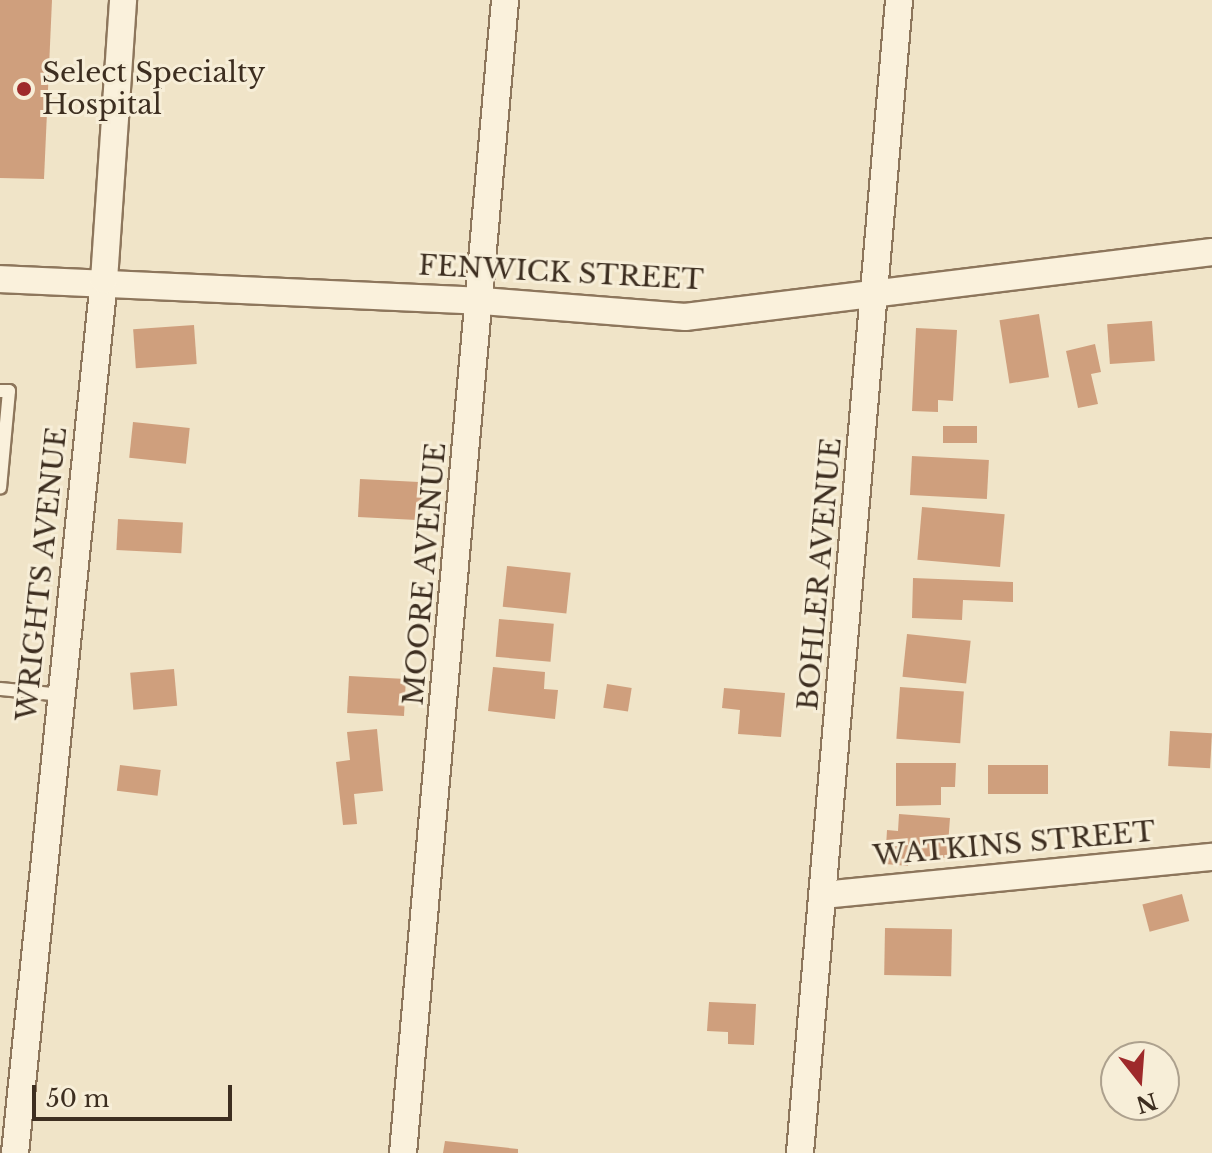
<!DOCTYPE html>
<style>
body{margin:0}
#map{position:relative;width:1212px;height:1153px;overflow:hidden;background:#f0e4c8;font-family:"Libre Baskerville",serif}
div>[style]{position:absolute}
.building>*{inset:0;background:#cf9f7d;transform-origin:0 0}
.roads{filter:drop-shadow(2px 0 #8d765c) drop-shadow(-2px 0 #8d765c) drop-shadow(0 2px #8d765c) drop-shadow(0 -2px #8d765c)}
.lane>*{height:12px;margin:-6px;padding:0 6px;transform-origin:6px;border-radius:6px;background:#faf1dc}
.street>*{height:26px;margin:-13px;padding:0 13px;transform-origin:13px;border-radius:13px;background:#faf1dc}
.dots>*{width:22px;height:22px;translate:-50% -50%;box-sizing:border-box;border:4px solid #f7eed8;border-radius:50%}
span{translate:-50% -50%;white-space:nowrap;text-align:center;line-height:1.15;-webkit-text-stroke:6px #f7eed8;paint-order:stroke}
.poi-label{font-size:28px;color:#3d2e20}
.left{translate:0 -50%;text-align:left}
.street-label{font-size:28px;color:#3d2e20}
.north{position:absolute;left:1100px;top:1041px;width:80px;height:80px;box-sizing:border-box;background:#f7eed8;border:2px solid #ada18e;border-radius:50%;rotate:163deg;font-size:22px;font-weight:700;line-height:32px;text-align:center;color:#3d2e20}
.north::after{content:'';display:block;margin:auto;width:28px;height:36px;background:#9e2a2b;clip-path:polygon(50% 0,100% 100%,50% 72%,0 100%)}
.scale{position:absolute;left:32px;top:1085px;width:200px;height:36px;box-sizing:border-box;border:4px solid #3d2e20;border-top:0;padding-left:10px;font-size:24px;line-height:28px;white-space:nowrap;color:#3d2e20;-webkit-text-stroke:6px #f7eed8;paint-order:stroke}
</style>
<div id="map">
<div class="building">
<i style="clip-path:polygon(0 0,52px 0,44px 179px,0 178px)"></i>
<i style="left:1039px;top:314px;width:64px;height:40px;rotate:81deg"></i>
<i style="left:1152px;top:321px;width:40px;height:45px;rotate:86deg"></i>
<i style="left:194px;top:325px;width:39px;height:61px;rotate:86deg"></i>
<i style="clip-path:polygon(916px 328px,957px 330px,953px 401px,938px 400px,938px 412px,912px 411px)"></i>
<i style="clip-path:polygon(1095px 344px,1101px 372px,1091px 374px,1098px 404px,1078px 408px,1066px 351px)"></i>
<i style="left:133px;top:422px;width:57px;height:36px;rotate:6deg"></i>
<i style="left:943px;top:426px;width:34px;height:17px"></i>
<i style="left:912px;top:456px;width:77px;height:39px;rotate:3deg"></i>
<i style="left:360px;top:479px;width:64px;height:38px;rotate:3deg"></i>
<i style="left:922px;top:507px;width:83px;height:53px;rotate:5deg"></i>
<i style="left:118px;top:519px;width:65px;height:31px;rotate:3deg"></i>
<i style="left:507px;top:566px;width:64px;height:41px;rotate:6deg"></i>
<i style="clip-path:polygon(913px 578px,1013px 582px,1013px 602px,963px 600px,962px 620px,912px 618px)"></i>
<i style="left:499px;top:619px;width:55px;height:38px;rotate:5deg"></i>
<i style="left:907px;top:634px;width:64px;height:43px;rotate:6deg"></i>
<i style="clip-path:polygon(493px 667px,545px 672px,544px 689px,558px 690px,555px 719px,488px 711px)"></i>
<i style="left:174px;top:669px;width:37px;height:44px;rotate:85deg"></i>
<i style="left:349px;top:676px;width:57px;height:37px;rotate:3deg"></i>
<i style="left:607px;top:684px;width:25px;height:24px;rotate:9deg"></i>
<i style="left:900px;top:687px;width:64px;height:52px;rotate:4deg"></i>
<i style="clip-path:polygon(724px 688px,785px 693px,781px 737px,738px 734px,740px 710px,722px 708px)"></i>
<i style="clip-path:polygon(377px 729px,383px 791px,354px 794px,357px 824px,343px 825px,336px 762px,350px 760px,347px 732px)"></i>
<i style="left:1170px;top:731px;width:42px;height:35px;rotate:3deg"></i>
<i style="clip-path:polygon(896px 763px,956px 763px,955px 787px,941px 787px,941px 805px,896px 806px)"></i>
<i style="left:120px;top:765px;width:41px;height:26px;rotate:7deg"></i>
<i style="left:988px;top:765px;width:60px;height:29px"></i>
<i style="clip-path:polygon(899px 814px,950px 818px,947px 858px,909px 856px,908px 866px,885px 864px,887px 830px,898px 831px)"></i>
<i style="left:1182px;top:894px;width:28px;height:41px;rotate:75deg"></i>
<i style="left:885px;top:928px;width:67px;height:47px;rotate:1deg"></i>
<i style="clip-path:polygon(709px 1002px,756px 1004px,754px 1045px,728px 1044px,728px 1032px,707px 1031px)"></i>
<i style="clip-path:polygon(445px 1141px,518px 1149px,518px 1153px,443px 1153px)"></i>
</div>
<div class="roads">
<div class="lane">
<i style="left:0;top:391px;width:9px"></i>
<i style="left:9px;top:391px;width:97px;rotate:95.3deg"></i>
<i style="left:0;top:689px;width:62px;rotate:5.5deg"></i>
</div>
<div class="street">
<i style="left:0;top:279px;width:483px;rotate:2.6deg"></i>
<i style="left:482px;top:301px;width:204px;rotate:4.5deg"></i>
<i style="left:685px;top:317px;width:531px;rotate:-7.03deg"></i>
<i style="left:823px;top:895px;width:391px;rotate:-5.6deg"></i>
<i style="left:15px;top:1153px;width:878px;rotate:-84.18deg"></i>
<i style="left:104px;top:280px;width:281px;rotate:-86.1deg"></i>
<i style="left:403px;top:1153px;width:1158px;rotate:-84.94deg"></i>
<i style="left:800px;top:1153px;width:1157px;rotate:-85.09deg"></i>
</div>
</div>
<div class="dots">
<i style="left:24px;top:89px;background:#9e2a2b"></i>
</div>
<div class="poi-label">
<span class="left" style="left:42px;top:89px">Select Specialty<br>Hospital</span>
</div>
<div class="street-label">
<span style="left:561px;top:273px;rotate:3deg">FENWICK STREET</span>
<span style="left:42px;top:574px;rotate:-84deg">WRIGHTS AVENUE</span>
<span style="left:425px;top:574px;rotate:-85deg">MOORE AVENUE</span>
<span style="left:820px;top:574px;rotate:-85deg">BOHLER AVENUE</span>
<span style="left:1014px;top:844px;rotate:-5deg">WATKINS STREET</span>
</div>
<div class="north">N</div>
<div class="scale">50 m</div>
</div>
